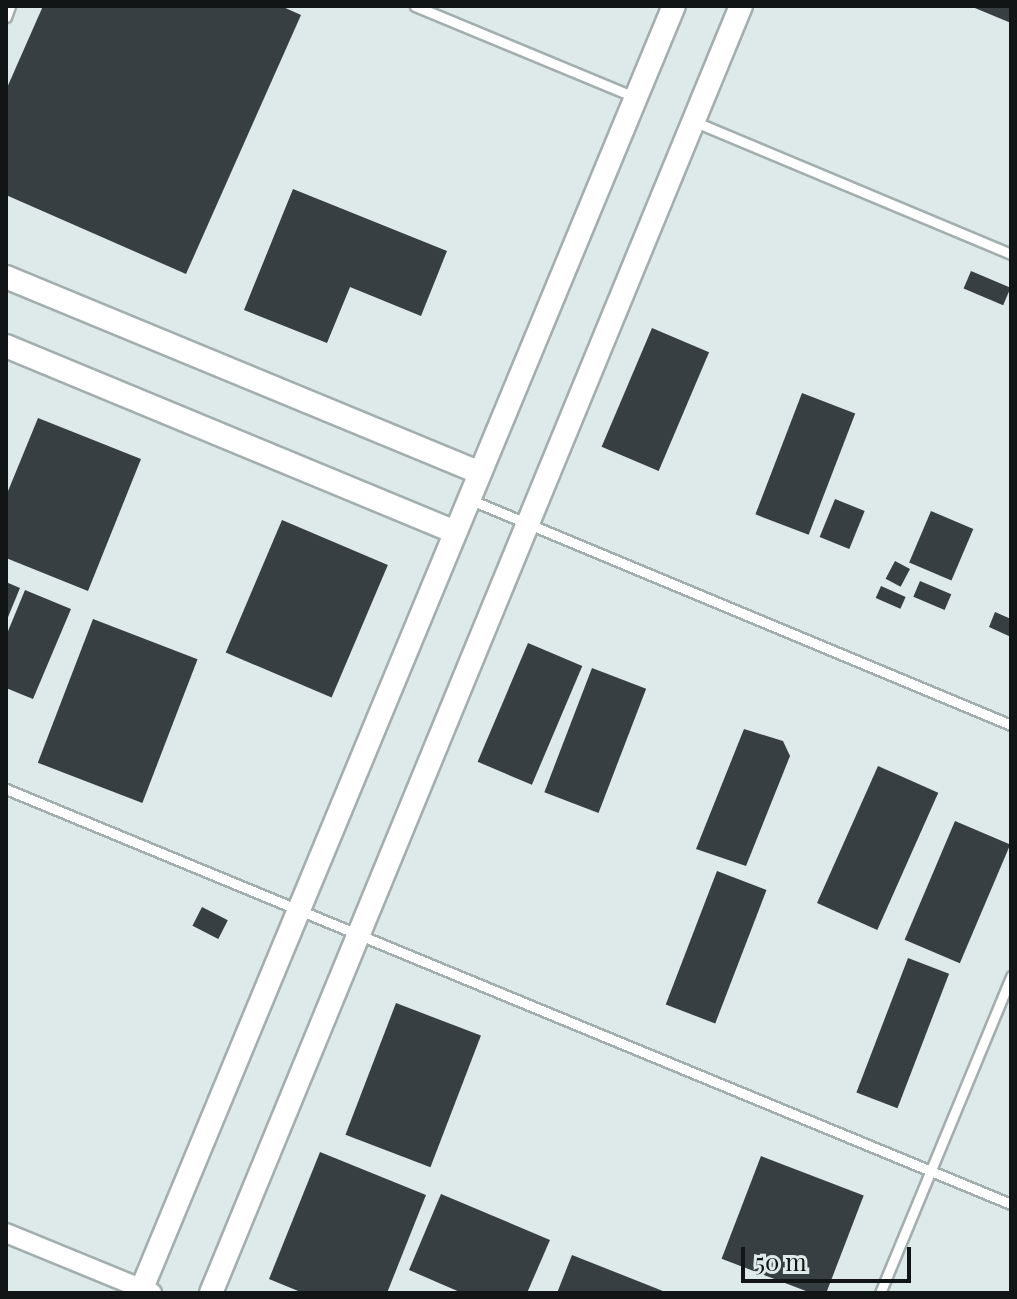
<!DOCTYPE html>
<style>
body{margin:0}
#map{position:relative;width:1017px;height:1299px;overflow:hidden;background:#deeaea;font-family:"Playfair Display",serif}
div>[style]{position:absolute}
.building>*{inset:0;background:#373f43;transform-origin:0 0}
.roads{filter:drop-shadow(2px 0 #a3aeae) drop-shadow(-2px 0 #a3aeae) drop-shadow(0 2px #a3aeae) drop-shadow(0 -2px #a3aeae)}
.service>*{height:9px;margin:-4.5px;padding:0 4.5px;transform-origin:4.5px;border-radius:4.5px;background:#fff}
.minor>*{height:18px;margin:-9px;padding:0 9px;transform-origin:9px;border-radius:9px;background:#fff}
.tertiary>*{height:22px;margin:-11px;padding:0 11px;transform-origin:11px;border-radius:11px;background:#fff}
span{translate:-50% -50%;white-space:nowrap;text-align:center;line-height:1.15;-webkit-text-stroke:8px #deeaea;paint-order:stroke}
.frame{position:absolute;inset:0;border:8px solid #111515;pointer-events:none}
.scale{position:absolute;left:741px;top:1247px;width:170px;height:36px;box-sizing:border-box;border:4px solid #111515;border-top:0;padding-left:10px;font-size:24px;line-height:28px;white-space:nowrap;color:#111515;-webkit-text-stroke:6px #deeaea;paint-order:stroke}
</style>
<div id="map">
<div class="building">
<i style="clip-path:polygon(43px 6px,281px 6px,301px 15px,186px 274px,6px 195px,6px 90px)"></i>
<i style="clip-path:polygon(970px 6px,1011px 6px,1011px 23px)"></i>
<i style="clip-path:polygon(293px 189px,447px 251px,421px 316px,350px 287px,327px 343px,244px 310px)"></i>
<i style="left:971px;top:271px;width:43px;height:19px;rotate:23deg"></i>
<i style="left:652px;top:328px;width:62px;height:129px;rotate:23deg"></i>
<i style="left:802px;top:393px;width:57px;height:130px;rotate:21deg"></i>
<i style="clip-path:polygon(38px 418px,141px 459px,88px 591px,6px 558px,6px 496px)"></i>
<i style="left:835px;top:499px;width:32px;height:41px;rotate:22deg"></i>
<i style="left:931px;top:511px;width:46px;height:56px;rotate:23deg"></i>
<i style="left:282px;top:520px;width:115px;height:144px;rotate:23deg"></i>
<i style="left:895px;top:561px;width:17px;height:20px;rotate:28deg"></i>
<i style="left:920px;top:581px;width:34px;height:17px;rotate:23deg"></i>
<i style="clip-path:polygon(6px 582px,20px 588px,6px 622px)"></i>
<i style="left:881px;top:586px;width:27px;height:13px;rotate:24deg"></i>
<i style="clip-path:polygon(25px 590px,71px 609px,33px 699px,6px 688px,6px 636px)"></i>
<i style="clip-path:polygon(995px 612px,1011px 619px,1011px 637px,989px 627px)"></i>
<i style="left:93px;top:619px;width:112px;height:154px;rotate:21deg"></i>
<i style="left:528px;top:643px;width:59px;height:129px;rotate:23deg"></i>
<i style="left:592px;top:668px;width:58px;height:133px;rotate:21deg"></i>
<i style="clip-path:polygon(744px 729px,783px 741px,790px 756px,746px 866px,696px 849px)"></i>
<i style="left:878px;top:766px;width:66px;height:150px;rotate:24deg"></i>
<i style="left:955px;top:821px;width:60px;height:129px;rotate:23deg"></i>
<i style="left:717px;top:871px;width:53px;height:143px;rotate:21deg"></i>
<i style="left:202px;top:907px;width:29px;height:21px;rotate:27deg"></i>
<i style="left:908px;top:958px;width:44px;height:144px;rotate:21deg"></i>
<i style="left:396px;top:1003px;width:91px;height:141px;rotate:21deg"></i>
<i style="clip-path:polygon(320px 1152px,426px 1195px,387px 1293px,303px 1293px,269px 1279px)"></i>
<i style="left:761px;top:1156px;width:110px;height:110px;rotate:21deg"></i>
<i style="clip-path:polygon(441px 1194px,550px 1240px,527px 1293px,462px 1293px,409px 1270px)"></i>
<i style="clip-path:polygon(572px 1255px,668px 1293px,557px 1293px)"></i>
</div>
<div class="roads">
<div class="service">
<i style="left:415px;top:6px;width:238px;rotate:22.5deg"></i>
<i style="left:6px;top:17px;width:12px;rotate:-70deg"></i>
<i style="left:693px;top:121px;width:345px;rotate:22.7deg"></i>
<i style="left:471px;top:500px;width:585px;rotate:22.62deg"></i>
<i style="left:6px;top:789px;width:1087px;rotate:22.44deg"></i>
<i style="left:880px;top:1293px;width:343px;rotate:-67.5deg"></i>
</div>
<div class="minor">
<i style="left:6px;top:1233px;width:158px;rotate:22.3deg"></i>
</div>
<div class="tertiary">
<i style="left:6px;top:277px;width:511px;rotate:22.45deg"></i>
<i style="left:6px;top:346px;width:484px;rotate:22.5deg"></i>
<i style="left:140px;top:1293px;width:1393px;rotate:-67.47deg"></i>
<i style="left:211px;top:1293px;width:1392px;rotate:-67.62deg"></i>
</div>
</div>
<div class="frame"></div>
<div class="scale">50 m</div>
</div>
